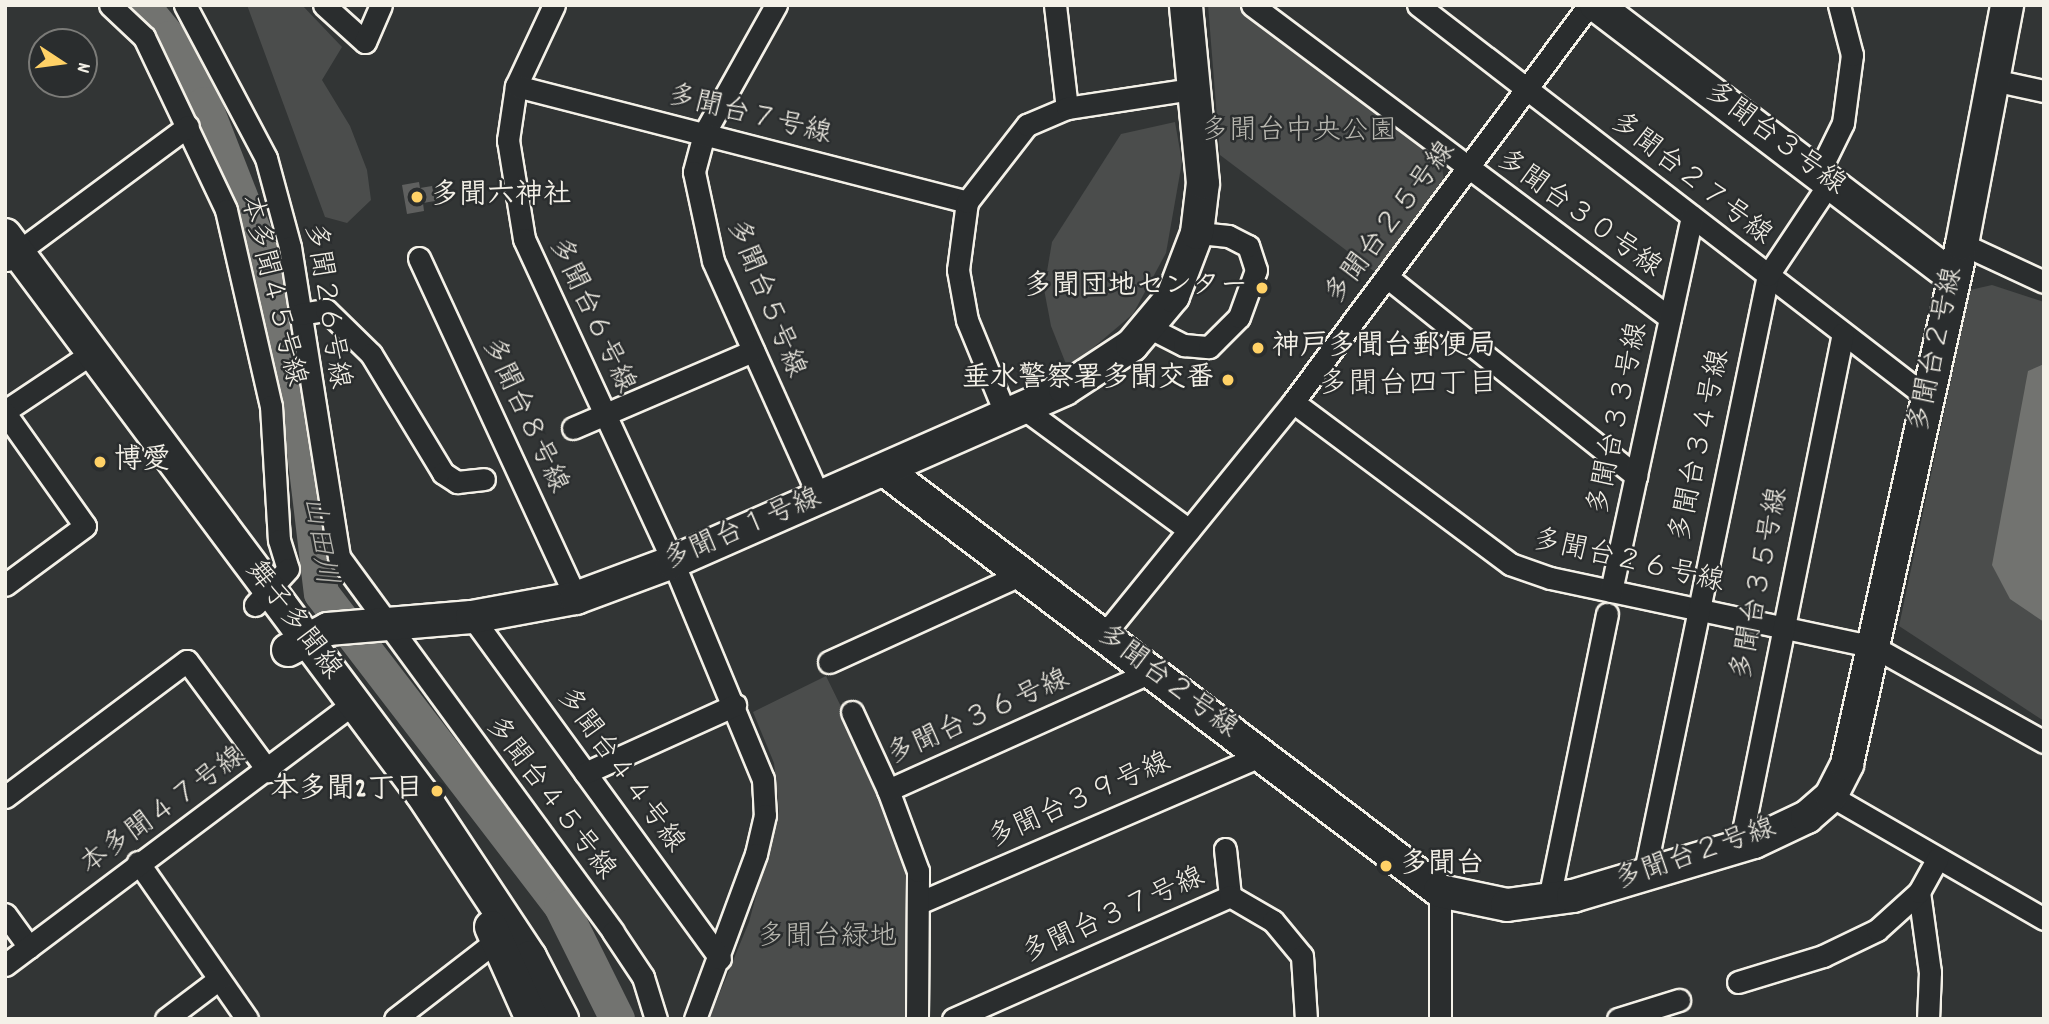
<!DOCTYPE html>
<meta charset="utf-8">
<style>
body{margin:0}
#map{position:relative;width:2049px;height:1024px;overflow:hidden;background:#323535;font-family:Dekko,"Klee One",sans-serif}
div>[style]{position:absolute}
.green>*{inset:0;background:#4b4d4c}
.water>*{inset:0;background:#727370}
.river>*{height:35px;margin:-17.5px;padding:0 17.5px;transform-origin:17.5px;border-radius:17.5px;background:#727370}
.building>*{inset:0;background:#5f605f}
.roads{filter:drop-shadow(2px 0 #f4f1e8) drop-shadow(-2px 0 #f4f1e8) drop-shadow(0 2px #f4f1e8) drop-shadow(0 -2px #f4f1e8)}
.street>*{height:21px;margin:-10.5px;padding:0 10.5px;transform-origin:10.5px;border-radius:10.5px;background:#2a2d2e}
.secondary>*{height:32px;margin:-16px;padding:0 16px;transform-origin:16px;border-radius:16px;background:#2a2d2e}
.dots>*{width:19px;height:19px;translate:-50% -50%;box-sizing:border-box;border:4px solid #2a2d2e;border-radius:50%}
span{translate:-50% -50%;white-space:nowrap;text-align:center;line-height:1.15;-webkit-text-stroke:5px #2a2d2e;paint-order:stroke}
.street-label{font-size:28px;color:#f4f1e8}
.park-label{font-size:28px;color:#b9b8b1}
.poi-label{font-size:28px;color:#f4f1e8;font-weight:700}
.left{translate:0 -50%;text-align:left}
.right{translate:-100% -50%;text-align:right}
.neighbourhood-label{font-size:30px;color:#f4f1e8}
.water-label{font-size:30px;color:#b3b2ac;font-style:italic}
.frame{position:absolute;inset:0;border:7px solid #f4f1e8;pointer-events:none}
.north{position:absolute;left:28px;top:28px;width:70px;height:70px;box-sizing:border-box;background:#2a2d2e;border:2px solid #7b7b78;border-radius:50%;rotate:103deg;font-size:19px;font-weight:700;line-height:28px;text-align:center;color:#f4f1e8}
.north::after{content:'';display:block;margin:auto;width:24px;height:32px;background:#ffd166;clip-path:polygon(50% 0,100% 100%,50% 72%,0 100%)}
</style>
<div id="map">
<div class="green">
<i style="clip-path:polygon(247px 5px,302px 5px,342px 47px,322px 80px,350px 126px,367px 170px,371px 200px,347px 223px,325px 217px)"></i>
<i style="clip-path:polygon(1208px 5px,1241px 5px,1256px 15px,1441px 160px,1444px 181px,1375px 272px,1220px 155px)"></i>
<i style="clip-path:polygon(1175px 122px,1182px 162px,1166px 253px,1133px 314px,1068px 369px,1051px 326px,1044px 289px,1052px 242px,1121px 134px)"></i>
<i style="clip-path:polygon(1992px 285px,2044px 302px,2044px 721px,1899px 626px,1970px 290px)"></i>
<i style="clip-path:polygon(826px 676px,875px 776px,909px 873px,905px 1019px,709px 1019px,749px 922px,779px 811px,774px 763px,753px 712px)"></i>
</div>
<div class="water">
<i style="clip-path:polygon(2044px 364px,2044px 622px,2010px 599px,1992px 565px,2028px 371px)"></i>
</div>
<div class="river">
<i style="left:142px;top:5px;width:43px;rotate:50.7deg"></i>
<i style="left:169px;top:38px;width:75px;rotate:62.1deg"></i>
<i style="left:204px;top:104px;width:151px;rotate:68.7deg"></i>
<i style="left:259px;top:245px;width:153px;rotate:75.6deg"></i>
<i style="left:297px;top:393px;width:201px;rotate:83.2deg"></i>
<i style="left:321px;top:593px;width:394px;rotate:52.5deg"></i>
<i style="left:561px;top:906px;width:126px;rotate:63.6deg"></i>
</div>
<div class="building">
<i style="clip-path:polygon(419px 182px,420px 188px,432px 186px,435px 201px,423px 203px,424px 211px,407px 214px,402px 185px)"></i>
</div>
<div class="roads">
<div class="street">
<i style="left:110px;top:5px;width:47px;rotate:43.3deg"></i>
<i style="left:144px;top:37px;width:191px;rotate:64.6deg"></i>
<i style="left:226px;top:210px;width:201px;rotate:77.1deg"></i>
<i style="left:271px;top:406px;width:134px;rotate:86.6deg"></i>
<i style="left:279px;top:540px;width:30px;rotate:73deg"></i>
<i style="left:288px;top:569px;width:49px;rotate:132.5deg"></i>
<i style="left:185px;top:5px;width:173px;rotate:62.1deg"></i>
<i style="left:266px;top:158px;width:92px;rotate:74.9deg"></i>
<i style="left:290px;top:247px;width:314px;rotate:81deg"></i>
<i style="left:339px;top:557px;width:464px;rotate:53.8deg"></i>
<i style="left:613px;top:932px;width:54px;rotate:56.3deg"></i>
<i style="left:643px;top:977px;width:44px;rotate:72.8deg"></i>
<i style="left:324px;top:5px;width:55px;rotate:42.1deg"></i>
<i style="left:365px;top:42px;width:40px;rotate:-66.6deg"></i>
<i style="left:554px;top:5px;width:89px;rotate:115.1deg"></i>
<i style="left:516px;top:86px;width:55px;rotate:98.4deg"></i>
<i style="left:508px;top:140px;width:100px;rotate:80.8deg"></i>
<i style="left:524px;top:239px;width:356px;rotate:65.2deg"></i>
<i style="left:673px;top:562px;width:235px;rotate:67.5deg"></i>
<i style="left:763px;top:779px;width:36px;rotate:87deg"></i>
<i style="left:765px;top:815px;width:40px;rotate:103deg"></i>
<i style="left:756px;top:854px;width:176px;rotate:110.3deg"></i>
<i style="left:776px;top:5px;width:148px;rotate:119.2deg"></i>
<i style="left:704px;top:134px;width:39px;rotate:105deg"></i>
<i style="left:694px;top:172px;width:91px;rotate:77.9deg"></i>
<i style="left:713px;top:261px;width:261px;rotate:65.8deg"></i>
<i style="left:1055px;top:5px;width:104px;rotate:83.4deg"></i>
<i style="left:1252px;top:5px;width:522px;rotate:36.83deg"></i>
<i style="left:1418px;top:5px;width:644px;rotate:37.62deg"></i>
<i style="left:1993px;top:80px;width:52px;rotate:12.2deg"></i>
<i style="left:516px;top:86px;width:466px;rotate:14.4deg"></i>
<i style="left:1818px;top:174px;width:57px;rotate:-63.9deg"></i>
<i style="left:1843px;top:123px;width:69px;rotate:-82.5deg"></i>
<i style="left:1852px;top:55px;width:52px;rotate:-104.6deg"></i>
<i style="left:1962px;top:244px;width:90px;rotate:24.9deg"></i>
<i style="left:419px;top:258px;width:374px;rotate:65.2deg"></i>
<i style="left:7px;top:260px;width:225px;rotate:-36.5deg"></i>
<i style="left:1387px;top:277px;width:319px;rotate:38.6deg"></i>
<i style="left:300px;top:314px;width:26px;rotate:-9deg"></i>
<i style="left:326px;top:310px;width:63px;rotate:44.4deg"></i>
<i style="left:371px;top:354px;width:139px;rotate:58.8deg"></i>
<i style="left:443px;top:473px;width:17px;rotate:33deg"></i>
<i style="left:457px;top:482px;width:27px;rotate:-6deg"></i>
<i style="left:1150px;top:328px;width:38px;rotate:27deg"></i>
<i style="left:1184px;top:345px;width:25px;rotate:5deg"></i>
<i style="left:1209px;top:347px;width:42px;rotate:-45deg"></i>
<i style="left:1239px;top:317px;width:50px;rotate:-70.1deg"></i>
<i style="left:1256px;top:270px;width:25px;rotate:-108deg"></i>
<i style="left:1248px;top:246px;width:22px;rotate:-153deg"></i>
<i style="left:1228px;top:236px;width:31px;rotate:-174deg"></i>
<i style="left:1293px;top:402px;width:271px;rotate:36.7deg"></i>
<i style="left:1510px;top:564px;width:42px;rotate:19.3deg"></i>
<i style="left:1550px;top:578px;width:331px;rotate:12deg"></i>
<i style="left:1874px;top:647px;width:195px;rotate:29.2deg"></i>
<i style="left:1023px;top:408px;width:206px;rotate:36.3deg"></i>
<i style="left:5px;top:411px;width:105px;rotate:-33.7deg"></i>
<i style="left:5px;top:413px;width:138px;rotate:54.7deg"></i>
<i style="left:85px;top:526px;width:99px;rotate:143.6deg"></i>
<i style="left:1006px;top:415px;width:103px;rotate:-112.3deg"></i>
<i style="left:967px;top:320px;width:51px;rotate:-100.2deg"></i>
<i style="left:958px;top:270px;width:69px;rotate:-82.5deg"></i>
<i style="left:967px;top:202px;width:98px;rotate:-52.1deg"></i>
<i style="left:1027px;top:125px;width:43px;rotate:-23deg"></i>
<i style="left:1067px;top:108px;width:132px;rotate:-8.7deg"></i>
<i style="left:573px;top:428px;width:196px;rotate:-23.2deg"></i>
<i style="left:1611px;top:591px;width:383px;rotate:-77.8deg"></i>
<i style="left:472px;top:617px;width:422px;rotate:54deg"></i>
<i style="left:1103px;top:636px;width:301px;rotate:-50.9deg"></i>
<i style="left:1293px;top:402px;width:495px;rotate:-53.3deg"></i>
<i style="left:829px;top:662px;width:212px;rotate:-24.5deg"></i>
<i style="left:852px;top:712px;width:86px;rotate:65.2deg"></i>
<i style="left:585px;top:773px;width:165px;rotate:-24.4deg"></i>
<i style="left:1831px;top:796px;width:246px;rotate:30deg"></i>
<i style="left:5px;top:797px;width:227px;rotate:-36.8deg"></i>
<i style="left:187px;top:661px;width:137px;rotate:53.6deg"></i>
<i style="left:1740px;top:846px;width:523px;rotate:-78.65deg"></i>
<i style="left:1225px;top:849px;width:47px;rotate:83.9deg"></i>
<i style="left:138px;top:862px;width:191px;rotate:55.2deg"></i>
<i style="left:1644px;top:876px;width:614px;rotate:-78.34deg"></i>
<i style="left:1768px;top:275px;width:112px;rotate:-56.3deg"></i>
<i style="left:1919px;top:892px;width:81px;rotate:82.2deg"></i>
<i style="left:1930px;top:972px;width:47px;rotate:92.4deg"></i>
<i style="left:1549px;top:899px;width:291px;rotate:-78.5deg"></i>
<i style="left:921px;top:902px;width:372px;rotate:-23.3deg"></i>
<i style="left:5px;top:914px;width:41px;rotate:54deg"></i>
<i style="left:5px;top:965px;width:436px;rotate:-36.9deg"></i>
<i style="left:1738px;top:982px;width:89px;rotate:-17deg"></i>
<i style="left:1823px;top:956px;width:60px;rotate:-25.7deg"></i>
<i style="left:1877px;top:930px;width:57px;rotate:-42.1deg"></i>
<i style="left:1919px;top:892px;width:38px;rotate:-61deg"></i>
<i style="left:166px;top:1019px;width:66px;rotate:-37deg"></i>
<i style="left:395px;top:1019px;width:139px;rotate:-37.7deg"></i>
<i style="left:917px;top:1019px;width:148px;rotate:-89.6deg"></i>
<i style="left:918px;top:871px;width:86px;rotate:-110.3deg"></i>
<i style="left:888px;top:790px;width:290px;rotate:-24.2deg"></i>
<i style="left:953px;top:1019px;width:303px;rotate:-23.9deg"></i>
<i style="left:1230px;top:896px;width:50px;rotate:30.2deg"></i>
<i style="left:1273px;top:921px;width:45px;rotate:50.4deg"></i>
<i style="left:1302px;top:956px;width:63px;rotate:86.4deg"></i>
<i style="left:1440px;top:1019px;width:128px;rotate:-90deg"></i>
<i style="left:1618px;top:1019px;width:64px;rotate:-17.3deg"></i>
</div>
<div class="secondary">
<i style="left:1596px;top:5px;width:447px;rotate:37.3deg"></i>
<i style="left:5px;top:235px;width:697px;rotate:53.28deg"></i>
<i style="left:422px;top:794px;width:196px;rotate:56.5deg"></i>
<i style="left:530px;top:957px;width:70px;rotate:62.7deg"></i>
<i style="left:886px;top:471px;width:695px;rotate:37.17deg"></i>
<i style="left:1440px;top:891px;width:68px;rotate:11.8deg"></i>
<i style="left:1507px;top:905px;width:67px;rotate:-7.8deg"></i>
<i style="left:1573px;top:896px;width:189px;rotate:-16.6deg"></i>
<i style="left:1754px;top:842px;width:59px;rotate:-25.3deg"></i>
<i style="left:1807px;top:817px;width:32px;rotate:-41deg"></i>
<i style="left:1831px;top:796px;width:36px;rotate:-63deg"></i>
<i style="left:1847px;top:764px;width:533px;rotate:-77.53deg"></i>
<i style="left:1962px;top:244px;width:243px;rotate:-79.3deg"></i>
<i style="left:288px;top:650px;width:45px;rotate:-27.7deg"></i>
<i style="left:328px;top:629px;width:144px;rotate:-4.8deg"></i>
<i style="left:472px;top:617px;width:106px;rotate:-10.4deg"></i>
<i style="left:576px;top:598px;width:103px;rotate:-20.4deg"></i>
<i style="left:673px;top:562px;width:428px;rotate:-23.8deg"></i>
<i style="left:1065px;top:389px;width:80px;rotate:-33.3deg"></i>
<i style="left:1132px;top:345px;width:64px;rotate:-50.1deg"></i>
<i style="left:1173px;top:296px;width:67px;rotate:-69.1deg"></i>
<i style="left:1197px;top:233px;width:50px;rotate:-83.2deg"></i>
<i style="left:1203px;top:183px;width:179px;rotate:-95.5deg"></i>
<i style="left:491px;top:927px;width:101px;rotate:66deg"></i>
</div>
</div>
<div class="dots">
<i style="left:417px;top:197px;background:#ffd166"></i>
<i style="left:1262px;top:288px;background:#ffd166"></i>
<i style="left:1258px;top:348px;background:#ffd166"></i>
<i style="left:1228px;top:380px;background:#ffd166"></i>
<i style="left:100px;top:462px;background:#ffd166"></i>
<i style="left:437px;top:791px;background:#ffd166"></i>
<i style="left:1386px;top:866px;background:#ffd166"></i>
</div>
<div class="street-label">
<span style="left:749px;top:117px;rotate:14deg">多聞台７号線</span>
<span style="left:1774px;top:140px;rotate:37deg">多聞台３号線</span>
<span style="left:1690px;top:180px;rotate:38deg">多聞台２７号線</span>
<span style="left:1578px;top:215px;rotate:36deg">多聞台３０号線</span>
<span style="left:1392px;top:224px;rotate:-53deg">多聞台２５号線</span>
<span style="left:271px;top:291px;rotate:76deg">本多聞４５号線</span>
<span style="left:764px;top:299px;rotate:68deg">多聞台５号線</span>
<span style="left:325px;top:306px;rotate:81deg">多聞２６号線</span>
<span style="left:590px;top:316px;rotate:65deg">多聞台６号線</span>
<span style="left:1938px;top:350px;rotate:-78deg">多聞台２号線</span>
<span style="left:523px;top:416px;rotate:65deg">多聞台８号線</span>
<span style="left:1620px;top:419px;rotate:-78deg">多聞台３３号線</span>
<span style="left:1702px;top:446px;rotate:-78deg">多聞台３４号線</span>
<span style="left:743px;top:531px;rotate:-23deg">多聞台１号線</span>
<span style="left:1628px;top:563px;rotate:13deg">多聞台２６号線</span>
<span style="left:1762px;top:584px;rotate:-79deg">多聞台３５号線</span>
<span style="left:292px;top:621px;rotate:53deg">舞子多聞線</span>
<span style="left:1166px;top:683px;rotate:37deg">多聞台２号線</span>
<span style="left:979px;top:719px;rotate:-24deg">多聞台３６号線</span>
<span style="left:619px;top:771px;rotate:54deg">多聞台４４号線</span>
<span style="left:549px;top:799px;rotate:53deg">多聞台４５号線</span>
<span style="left:1080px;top:802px;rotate:-24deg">多聞台３９号線</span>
<span style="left:164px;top:812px;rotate:-36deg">本多聞４７号線</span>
<span style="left:1696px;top:856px;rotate:-19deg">多聞台２号線</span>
<span style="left:1114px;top:917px;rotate:-24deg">多聞台３７号線</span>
</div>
<div class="park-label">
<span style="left:1299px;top:133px">多聞台中央公園</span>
<span style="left:827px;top:939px">多聞台緑地</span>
</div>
<div class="poi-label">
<span class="left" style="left:431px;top:197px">多聞六神社</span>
<span class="right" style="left:1248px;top:288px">多聞団地センター</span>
<span class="left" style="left:1272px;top:348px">神戸多聞台郵便局</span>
<span class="right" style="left:1214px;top:380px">垂水警察署多聞交番</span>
<span class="left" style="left:114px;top:462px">博愛</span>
<span class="right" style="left:423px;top:791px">本多聞2丁目</span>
<span class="left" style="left:1400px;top:866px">多聞台</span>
</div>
<div class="neighbourhood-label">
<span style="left:1408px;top:387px">多聞台四丁目</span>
</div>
<div class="water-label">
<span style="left:317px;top:541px;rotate:81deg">山田川</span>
</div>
<div class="frame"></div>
<div class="north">N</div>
</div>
